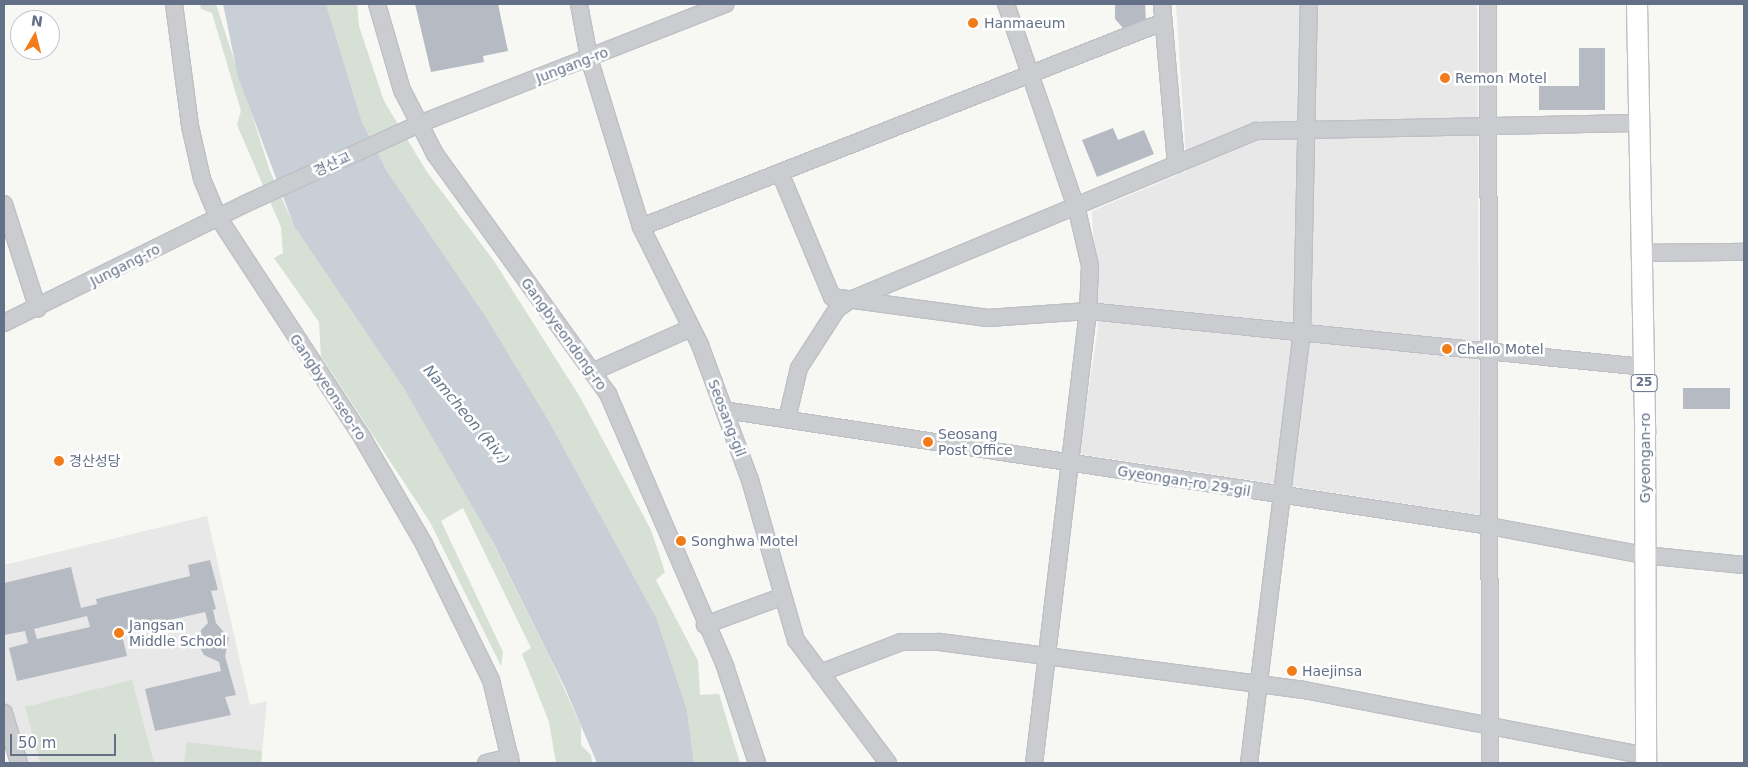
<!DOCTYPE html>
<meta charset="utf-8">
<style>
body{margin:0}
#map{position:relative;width:1748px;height:767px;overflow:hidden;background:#f7f7f4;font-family:"DejaVu Sans","Noto Sans KR",sans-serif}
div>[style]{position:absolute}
.built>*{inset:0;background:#e7e8e7}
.green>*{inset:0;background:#d6e0d4}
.water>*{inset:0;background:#c8cfd6}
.building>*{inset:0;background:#b6bbc3;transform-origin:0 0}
.roads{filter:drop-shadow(1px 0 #bec0c5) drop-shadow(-1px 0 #bec0c5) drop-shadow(0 1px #bec0c5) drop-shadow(0 -1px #bec0c5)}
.minor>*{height:16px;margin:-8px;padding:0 8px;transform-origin:8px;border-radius:8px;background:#caccd0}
.major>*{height:20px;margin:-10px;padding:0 10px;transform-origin:10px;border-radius:10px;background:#fff}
.dots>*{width:14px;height:14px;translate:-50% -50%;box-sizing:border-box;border:2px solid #fff;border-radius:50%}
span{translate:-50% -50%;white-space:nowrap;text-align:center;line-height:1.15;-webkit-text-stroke:5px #fff;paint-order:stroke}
.shield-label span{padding:1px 4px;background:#fff;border:1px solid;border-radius:4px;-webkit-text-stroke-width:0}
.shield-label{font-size:12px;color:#647088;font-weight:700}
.poi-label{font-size:14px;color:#647088}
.left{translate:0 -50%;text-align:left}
.street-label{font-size:14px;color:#647088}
.water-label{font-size:15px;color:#64788b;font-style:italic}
.frame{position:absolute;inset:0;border:5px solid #647088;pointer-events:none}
.north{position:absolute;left:10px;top:10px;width:50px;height:50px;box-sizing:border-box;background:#fff;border:1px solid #c1c6cf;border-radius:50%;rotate:8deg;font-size:14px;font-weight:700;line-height:20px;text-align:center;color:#647088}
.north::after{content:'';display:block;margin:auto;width:18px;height:22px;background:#f27c19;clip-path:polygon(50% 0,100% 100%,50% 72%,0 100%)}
.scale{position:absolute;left:10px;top:734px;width:106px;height:22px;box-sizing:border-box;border:2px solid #647088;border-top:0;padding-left:6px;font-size:15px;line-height:18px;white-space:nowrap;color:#647088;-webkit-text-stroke:4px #fff;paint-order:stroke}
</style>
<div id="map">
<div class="built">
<i style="clip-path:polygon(1176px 4px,1477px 4px,1480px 515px,1079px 454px,1098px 328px,1092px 211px,1187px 171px)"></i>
<i style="clip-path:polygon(207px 516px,250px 705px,267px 701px,261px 763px,19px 763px,4px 712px,4px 565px)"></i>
</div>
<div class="green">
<i style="clip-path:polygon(200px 4px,216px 4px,270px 171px,294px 226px,414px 403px,466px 488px,550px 658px,581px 726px,581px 745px,591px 755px,592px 763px,556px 763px,549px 722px,522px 654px,531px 648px,463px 508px,441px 521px,503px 652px,501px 666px,430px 522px,321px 356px,319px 322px,274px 258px,283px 253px,281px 227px,237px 125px,241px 111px,212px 13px,201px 9px)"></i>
<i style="clip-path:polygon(326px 4px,357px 4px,359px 26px,384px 101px,427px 172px,494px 261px,580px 397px,651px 530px,665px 572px,656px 580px,698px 661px,700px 695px,719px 694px,740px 763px,694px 763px,687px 710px,656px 617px,551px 425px,388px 173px,362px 122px)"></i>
<i style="clip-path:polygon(132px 680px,154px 763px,40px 763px,25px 707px)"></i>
<i style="clip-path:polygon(187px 742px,262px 751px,261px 763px,184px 763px)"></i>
</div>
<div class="water">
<i style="clip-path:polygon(223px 4px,326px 4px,362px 122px,388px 173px,487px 319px,551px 425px,656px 617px,687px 710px,694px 763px,597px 763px,565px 688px,492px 540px,403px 387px,294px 226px,238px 77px)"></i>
</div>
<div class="building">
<i style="clip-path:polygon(415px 4px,498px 4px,508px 51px,483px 56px,484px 62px,431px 72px)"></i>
<i style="clip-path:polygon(1115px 4px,1145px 4px,1146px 21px,1123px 28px,1115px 19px)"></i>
<i style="clip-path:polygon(1579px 48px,1605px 48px,1605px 110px,1539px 110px,1539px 86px,1579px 86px)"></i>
<i style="clip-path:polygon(1113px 128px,1118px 140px,1144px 130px,1154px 154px,1097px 177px,1082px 140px)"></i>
<i style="left:1683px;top:388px;width:47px;height:21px"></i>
<i style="clip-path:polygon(evenodd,210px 560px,218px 590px,211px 591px,216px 609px,213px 610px,216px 623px,229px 638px,225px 656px,236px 695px,225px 697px,231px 715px,155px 731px,145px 689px,221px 671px,219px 662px,204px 655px,199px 646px,201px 630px,208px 623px,205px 612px,121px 631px,127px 656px,17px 681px,9px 648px,28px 643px,25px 631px,4px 635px,4px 583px,71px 567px,81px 608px,97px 604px,96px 599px,190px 576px,188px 565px,210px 560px,87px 616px,90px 627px,37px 639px,34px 629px,87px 616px)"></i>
</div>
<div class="roads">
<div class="minor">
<i style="left:174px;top:4px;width:123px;rotate:82.5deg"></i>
<i style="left:190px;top:126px;width:54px;rotate:77.2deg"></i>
<i style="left:202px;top:179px;width:41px;rotate:67.2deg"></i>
<i style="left:218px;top:217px;width:265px;rotate:56.8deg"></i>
<i style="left:363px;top:439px;width:121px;rotate:59.8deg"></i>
<i style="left:424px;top:544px;width:152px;rotate:63.8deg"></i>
<i style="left:491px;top:680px;width:85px;rotate:76.5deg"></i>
<i style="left:377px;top:4px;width:90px;rotate:73.8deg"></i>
<i style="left:402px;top:90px;width:72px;rotate:62.7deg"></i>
<i style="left:435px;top:154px;width:296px;rotate:54.2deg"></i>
<i style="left:608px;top:394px;width:296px;rotate:66.7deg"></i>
<i style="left:725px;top:666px;width:102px;rotate:71.7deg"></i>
<i style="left:579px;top:4px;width:55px;rotate:79.5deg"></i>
<i style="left:589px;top:58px;width:177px;rotate:72.9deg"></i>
<i style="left:641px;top:227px;width:132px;rotate:63.4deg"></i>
<i style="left:700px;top:345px;width:144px;rotate:69.7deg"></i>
<i style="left:750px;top:480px;width:166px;rotate:74deg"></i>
<i style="left:796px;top:640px;width:154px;rotate:53.2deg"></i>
<i style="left:1006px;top:4px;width:218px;rotate:71deg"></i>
<i style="left:1077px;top:210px;width:57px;rotate:76.9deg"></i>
<i style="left:1090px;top:266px;width:45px;rotate:92.5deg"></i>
<i style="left:1088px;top:311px;width:455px;rotate:96.8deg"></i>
<i style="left:1162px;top:4px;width:161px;rotate:85deg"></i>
<i style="left:1488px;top:4px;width:759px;rotate:89.85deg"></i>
<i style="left:781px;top:175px;width:132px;rotate:67.3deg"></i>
<i style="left:832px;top:297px;width:157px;rotate:7.7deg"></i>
<i style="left:988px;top:318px;width:100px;rotate:-4deg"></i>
<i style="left:1088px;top:311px;width:559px;rotate:5.75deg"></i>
<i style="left:4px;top:204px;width:110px;rotate:72.1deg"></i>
<i style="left:641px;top:227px;width:561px;rotate:-21.44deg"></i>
<i style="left:1641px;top:253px;width:103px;rotate:-0.6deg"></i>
<i style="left:4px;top:323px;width:269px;rotate:-26.3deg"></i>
<i style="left:245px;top:204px;width:192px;rotate:-24.7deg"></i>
<i style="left:419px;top:124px;width:329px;rotate:-21.4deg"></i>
<i style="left:592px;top:372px;width:108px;rotate:-24deg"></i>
<i style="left:724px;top:410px;width:774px;rotate:8.62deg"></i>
<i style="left:1489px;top:526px;width:158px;rotate:10.6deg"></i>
<i style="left:1644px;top:555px;width:100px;rotate:5.7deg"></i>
<i style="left:787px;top:419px;width:52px;rotate:-76.8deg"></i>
<i style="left:799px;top:368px;width:70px;rotate:-57.2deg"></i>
<i style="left:837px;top:309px;width:16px;rotate:-35deg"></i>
<i style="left:850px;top:300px;width:440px;rotate:-22.6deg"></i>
<i style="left:1256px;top:131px;width:382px;rotate:-1.2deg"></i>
<i style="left:705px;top:625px;width:81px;rotate:-20.2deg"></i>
<i style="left:820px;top:673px;width:87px;rotate:-20.9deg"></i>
<i style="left:901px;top:642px;width:39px"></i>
<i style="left:940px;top:642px;width:367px;rotate:7.5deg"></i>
<i style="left:1304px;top:690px;width:348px;rotate:10.9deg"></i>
<i style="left:4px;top:713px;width:52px;rotate:73.3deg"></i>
<i style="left:486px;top:763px;width:25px;rotate:-14deg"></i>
<i style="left:1249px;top:763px;width:435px;rotate:-83deg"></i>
<i style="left:1302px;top:331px;width:327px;rotate:-88.8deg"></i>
</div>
<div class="major">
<i style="left:1637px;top:4px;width:430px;rotate:88.9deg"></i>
<i style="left:1645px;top:434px;width:329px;rotate:89.8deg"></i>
</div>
</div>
<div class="dots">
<i style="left:973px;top:23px;background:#f27c19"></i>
<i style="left:1445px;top:78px;background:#f27c19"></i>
<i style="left:1447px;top:349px;background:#f27c19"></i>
<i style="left:928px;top:442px;background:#f27c19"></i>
<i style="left:59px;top:461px;background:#f27c19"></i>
<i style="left:681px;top:541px;background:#f27c19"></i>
<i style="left:119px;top:633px;background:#f27c19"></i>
<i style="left:1292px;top:671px;background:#f27c19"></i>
</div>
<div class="shield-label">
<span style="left:1644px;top:383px">25</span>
</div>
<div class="poi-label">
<span class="left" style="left:984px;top:23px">Hanmaeum</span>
<span class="left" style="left:1455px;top:78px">Remon Motel</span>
<span class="left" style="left:1457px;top:349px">Chello Motel</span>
<span class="left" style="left:938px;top:442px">Seosang<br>Post Office</span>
<span class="left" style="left:69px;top:461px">경산성당</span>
<span class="left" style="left:691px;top:541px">Songhwa Motel</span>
<span class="left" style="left:129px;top:633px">Jangsan<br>Middle School</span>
<span class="left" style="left:1302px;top:671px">Haejinsa</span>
</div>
<div class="street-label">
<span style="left:572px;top:65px;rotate:-21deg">Jungang-ro</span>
<span style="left:332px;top:164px;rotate:-25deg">경산교</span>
<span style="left:125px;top:265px;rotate:-27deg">Jungang-ro</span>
<span style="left:564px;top:334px;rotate:54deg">Gangbyeondong-ro</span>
<span style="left:328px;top:387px;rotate:56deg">Gangbyeonseo-ro</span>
<span style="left:727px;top:418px;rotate:69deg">Seosang-gil</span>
<span style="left:1645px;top:458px;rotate:-90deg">Gyeongan-ro</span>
<span style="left:1184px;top:481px;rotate:9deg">Gyeongan-ro 29-gil</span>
</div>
<div class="water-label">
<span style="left:466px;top:415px;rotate:50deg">Namcheon (Riv.)</span>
</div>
<div class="frame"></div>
<div class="north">N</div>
<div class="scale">50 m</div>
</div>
